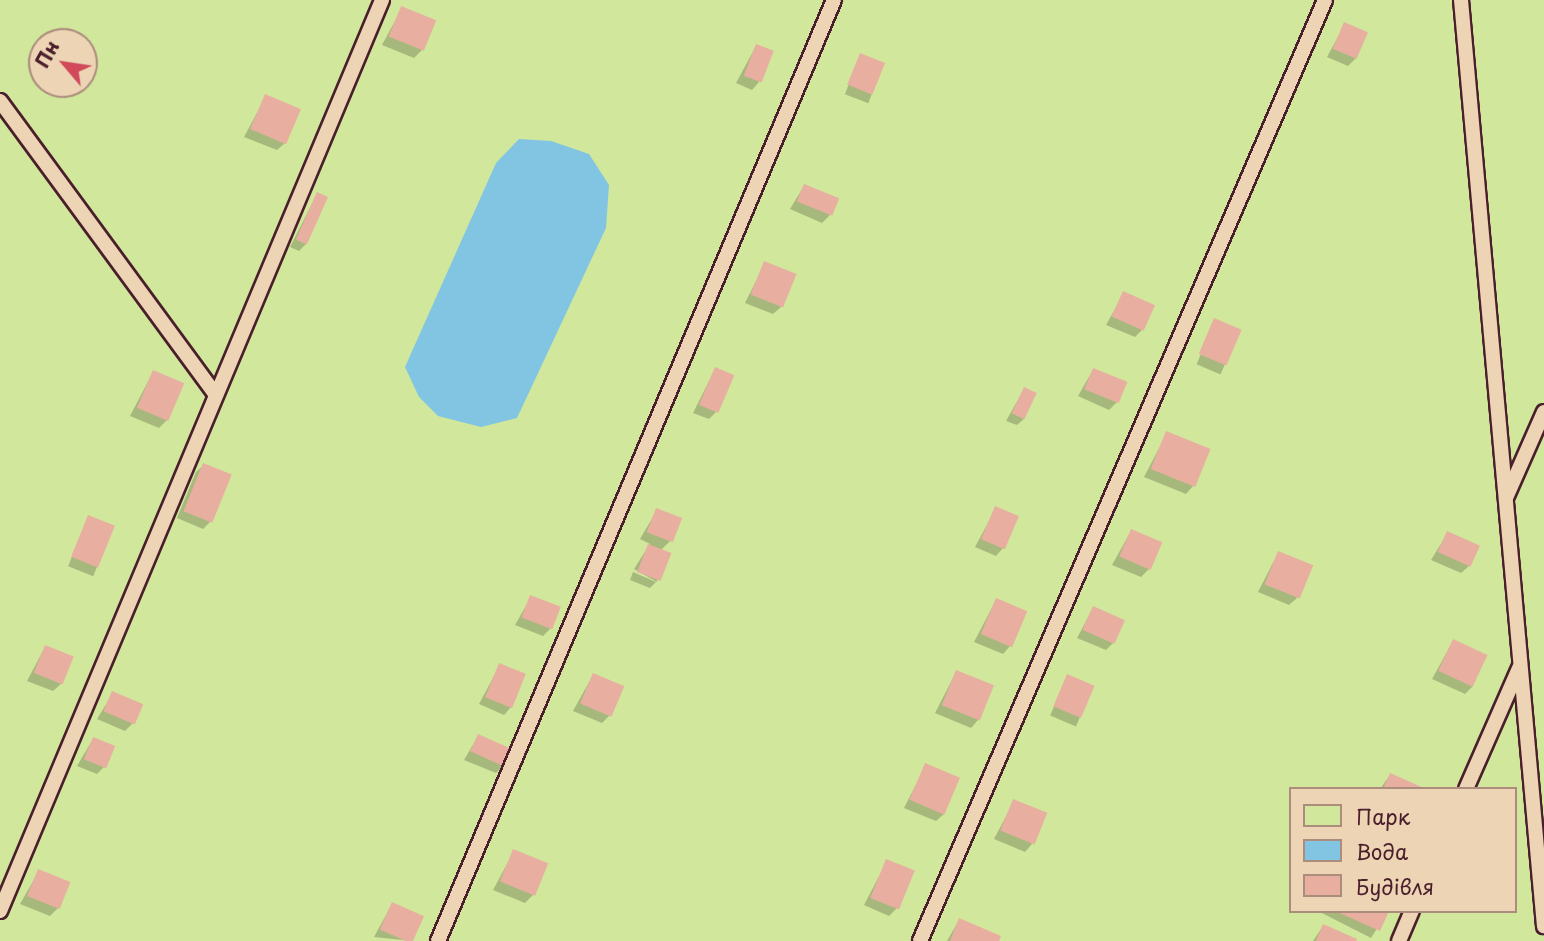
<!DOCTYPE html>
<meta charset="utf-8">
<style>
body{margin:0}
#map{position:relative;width:1544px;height:941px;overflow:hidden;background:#ecd4b4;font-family:"Playpen Sans",sans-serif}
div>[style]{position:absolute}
.green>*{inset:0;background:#d0e79c}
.water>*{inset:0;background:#82c5e3}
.shadow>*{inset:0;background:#0003;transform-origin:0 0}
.building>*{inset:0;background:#e8afa1;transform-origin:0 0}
.roads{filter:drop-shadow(2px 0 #4a1f2b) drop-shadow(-2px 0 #4a1f2b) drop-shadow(0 2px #4a1f2b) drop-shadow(0 -2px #4a1f2b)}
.service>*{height:14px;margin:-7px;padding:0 7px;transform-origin:7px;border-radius:7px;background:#ecd4b4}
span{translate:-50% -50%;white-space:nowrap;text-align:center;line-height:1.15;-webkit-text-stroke:7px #ecd4b4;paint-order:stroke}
.legend{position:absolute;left:1289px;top:787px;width:228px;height:126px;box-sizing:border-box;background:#ecd4b4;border:2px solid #ab8c7d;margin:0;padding:9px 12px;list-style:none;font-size:21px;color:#4a1f2b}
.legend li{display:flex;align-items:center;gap:14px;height:35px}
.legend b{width:35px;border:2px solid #ab8c7d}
.north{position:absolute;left:28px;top:28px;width:70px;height:70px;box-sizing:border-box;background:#ecd4b4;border:2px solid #ab8c7d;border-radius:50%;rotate:299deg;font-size:19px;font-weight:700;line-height:28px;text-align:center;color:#4a1f2b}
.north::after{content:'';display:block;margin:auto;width:24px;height:32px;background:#d1495b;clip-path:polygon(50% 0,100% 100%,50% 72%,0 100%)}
</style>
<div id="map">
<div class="green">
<i style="clip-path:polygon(evenodd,0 0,1544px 0,1544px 941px,0 941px,0 0,42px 42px,84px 42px,84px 84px,42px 84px,42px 42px,0 0,1290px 789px,1514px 789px,1514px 911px,1290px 911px,1290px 789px)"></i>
</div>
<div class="water">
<i style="clip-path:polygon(519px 139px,551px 141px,589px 154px,609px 185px,606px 228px,517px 418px,481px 427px,438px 416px,419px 397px,405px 367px,496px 163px)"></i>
</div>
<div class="shadow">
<i style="clip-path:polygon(402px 8px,422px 50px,414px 58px,382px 45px)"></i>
<i style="clip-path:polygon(1345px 24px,1356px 58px,1348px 66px,1327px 57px)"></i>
<i style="clip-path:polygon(756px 46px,759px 82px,752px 90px,736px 83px)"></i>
<i style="left:860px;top:55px;width:25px;height:42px;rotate:21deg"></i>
<i style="clip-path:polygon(266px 96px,285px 143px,277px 150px,244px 137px)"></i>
<i style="clip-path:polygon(804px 186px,830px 215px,822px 223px,790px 209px)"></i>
<i style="clip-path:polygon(317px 194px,307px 243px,299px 251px,290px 247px)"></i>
<i style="clip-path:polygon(765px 263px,781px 307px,773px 314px,745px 303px)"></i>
<i style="clip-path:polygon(1124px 293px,1143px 329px,1135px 337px,1106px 325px)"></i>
<i style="left:1215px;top:321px;width:26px;height:47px;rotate:23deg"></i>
<i style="clip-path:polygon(715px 369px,716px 412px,709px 419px,693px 413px)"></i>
<i style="clip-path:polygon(1093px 370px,1117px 402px,1109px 410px,1078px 396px)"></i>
<i style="clip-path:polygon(153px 372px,167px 420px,159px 428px,130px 416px)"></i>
<i style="clip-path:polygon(1024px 389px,1025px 418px,1017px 425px,1006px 421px)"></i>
<i style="clip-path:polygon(1167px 433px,1193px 486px,1186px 494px,1144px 477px)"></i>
<i style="clip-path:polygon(204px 465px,211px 521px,203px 529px,177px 518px,196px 472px)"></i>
<i style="clip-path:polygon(996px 508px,1003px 548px,996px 556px,975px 547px)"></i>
<i style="clip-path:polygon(657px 510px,670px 541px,660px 551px,657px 582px,634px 569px,650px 544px,640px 539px)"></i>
<i style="left:88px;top:517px;width:27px;height:53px;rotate:22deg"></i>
<i style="clip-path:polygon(1131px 531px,1149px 569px,1141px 577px,1112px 565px)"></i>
<i style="clip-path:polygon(1447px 534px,1469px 566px,1461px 573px,1431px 560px)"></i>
<i style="clip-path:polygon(1278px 553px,1297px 598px,1289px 605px,1258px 592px)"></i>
<i style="clip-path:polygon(633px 572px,656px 582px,650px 588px,630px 580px)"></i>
<i style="clip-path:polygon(531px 597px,550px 629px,543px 636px,515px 625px)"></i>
<i style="clip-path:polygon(996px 600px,1010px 646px,1003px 654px,974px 642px)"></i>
<i style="clip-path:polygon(1093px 608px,1114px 642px,1106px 650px,1077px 638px)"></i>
<i style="clip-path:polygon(1453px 641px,1473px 686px,1465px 694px,1432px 679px)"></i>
<i style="clip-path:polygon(45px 647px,61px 684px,53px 691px,27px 681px)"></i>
<i style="clip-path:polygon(500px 665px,511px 707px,504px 715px,479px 704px)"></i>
<i style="clip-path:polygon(956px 672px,978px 720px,971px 728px,935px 713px)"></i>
<i style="clip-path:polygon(593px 675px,610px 715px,602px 723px,573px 711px)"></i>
<i style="left:1067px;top:676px;width:28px;height:43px;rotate:23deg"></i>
<i style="clip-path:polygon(113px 693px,133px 723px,125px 731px,97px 719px)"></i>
<i style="clip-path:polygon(478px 736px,504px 765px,496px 773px,464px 760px)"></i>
<i style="clip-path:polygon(93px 739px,104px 767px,97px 774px,77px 766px)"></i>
<i style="clip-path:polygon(926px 765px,944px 814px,936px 821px,904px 808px)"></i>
<i style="clip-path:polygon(1390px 775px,1422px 789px,1380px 789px)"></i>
<i style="clip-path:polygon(1014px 801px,1032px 844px,1025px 852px,994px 839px)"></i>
<i style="clip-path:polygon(514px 851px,533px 895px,525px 903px,493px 890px)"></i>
<i style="clip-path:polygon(887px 861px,897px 908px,889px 916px,864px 905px)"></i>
<i style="clip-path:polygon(39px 871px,58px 908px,50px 916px,20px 904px)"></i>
<i style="clip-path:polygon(392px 904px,422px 917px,412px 941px,374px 937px)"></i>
<i style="clip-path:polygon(1318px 911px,1388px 911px,1371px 938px)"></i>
<i style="clip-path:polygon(959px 920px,997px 941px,947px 941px)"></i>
<i style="clip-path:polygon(1323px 926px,1354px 941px,1313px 941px)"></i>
</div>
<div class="building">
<i style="left:401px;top:6px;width:38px;height:33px;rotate:22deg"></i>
<i style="left:1344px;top:22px;width:26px;height:29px;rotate:23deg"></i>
<i style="left:756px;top:44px;width:19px;height:34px;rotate:21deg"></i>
<i style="left:860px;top:53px;width:27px;height:34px;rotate:22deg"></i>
<i style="left:265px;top:94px;width:39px;height:38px;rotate:23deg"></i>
<i style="left:804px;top:184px;width:38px;height:19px;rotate:22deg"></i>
<i style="left:317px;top:192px;width:12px;height:52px;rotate:24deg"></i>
<i style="left:764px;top:261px;width:35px;height:36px;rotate:22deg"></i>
<i style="left:1123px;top:291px;width:35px;height:28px;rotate:24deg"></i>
<i style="left:1214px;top:318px;width:30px;height:39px;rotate:23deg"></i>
<i style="left:715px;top:367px;width:21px;height:41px;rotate:23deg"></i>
<i style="left:1093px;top:368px;width:37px;height:23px;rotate:22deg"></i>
<i style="left:153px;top:370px;width:34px;height:41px;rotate:23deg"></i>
<i style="left:1024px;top:387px;width:14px;height:29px;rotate:25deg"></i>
<i style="left:1166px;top:431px;width:48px;height:41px;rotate:22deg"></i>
<i style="left:203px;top:463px;width:31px;height:52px;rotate:22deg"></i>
<i style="left:995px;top:506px;width:26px;height:36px;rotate:23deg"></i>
<i style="left:656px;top:508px;width:28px;height:26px;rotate:21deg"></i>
<i style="left:88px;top:515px;width:29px;height:45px;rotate:22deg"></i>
<i style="left:1131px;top:529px;width:34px;height:30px;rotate:23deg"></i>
<i style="left:1447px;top:531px;width:36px;height:23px;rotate:24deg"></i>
<i style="left:648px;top:544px;width:25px;height:30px;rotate:21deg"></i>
<i style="left:1278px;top:551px;width:38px;height:36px;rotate:22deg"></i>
<i style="left:530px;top:595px;width:33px;height:24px;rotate:21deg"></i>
<i style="left:996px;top:598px;width:34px;height:39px;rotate:23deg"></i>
<i style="left:1093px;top:606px;width:35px;height:26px;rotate:24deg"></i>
<i style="left:1453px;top:639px;width:38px;height:35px;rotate:25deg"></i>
<i style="left:45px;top:645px;width:31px;height:30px;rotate:22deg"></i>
<i style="left:499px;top:663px;width:29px;height:37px;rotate:22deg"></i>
<i style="left:956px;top:670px;width:41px;height:38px;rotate:22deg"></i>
<i style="left:593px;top:673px;width:34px;height:33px;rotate:23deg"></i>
<i style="left:1067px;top:674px;width:30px;height:35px;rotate:23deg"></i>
<i style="left:112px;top:691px;width:34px;height:22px;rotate:23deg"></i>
<i style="left:478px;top:734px;width:37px;height:19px;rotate:24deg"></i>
<i style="left:93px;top:737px;width:24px;height:24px;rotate:22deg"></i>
<i style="left:925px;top:763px;width:38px;height:40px;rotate:23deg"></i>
<i style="clip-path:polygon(1390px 773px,1426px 789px,1383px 789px)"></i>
<i style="left:1013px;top:799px;width:37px;height:34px;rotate:22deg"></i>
<i style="left:513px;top:849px;width:38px;height:35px;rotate:22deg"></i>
<i style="left:886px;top:859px;width:31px;height:42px;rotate:22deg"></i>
<i style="left:38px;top:869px;width:35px;height:29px;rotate:22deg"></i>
<i style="left:392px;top:902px;width:35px;height:30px;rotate:24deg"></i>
<i style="clip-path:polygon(1335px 911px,1389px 911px,1380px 931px)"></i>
<i style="clip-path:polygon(959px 918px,1001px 936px,999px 941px,950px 941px)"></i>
<i style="clip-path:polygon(1323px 924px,1357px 939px,1356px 941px,1316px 941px)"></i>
</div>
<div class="roads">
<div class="service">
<i style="left:1461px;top:0;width:930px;rotate:84.88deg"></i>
<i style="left:0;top:101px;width:363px;rotate:53.7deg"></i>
<i style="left:1506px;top:498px;width:94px;rotate:-66.2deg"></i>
<i style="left:1466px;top:789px;width:132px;rotate:-66.3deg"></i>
<i style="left:0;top:911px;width:988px;rotate:-67.25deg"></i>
<i style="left:438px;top:941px;width:1021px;rotate:-67.18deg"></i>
<i style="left:920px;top:941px;width:1024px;rotate:-66.71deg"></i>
<i style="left:1399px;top:941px;width:33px;rotate:-67deg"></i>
</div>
</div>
<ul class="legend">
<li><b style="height:19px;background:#d0e79c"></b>Парк</li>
<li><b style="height:19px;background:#82c5e3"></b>Вода</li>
<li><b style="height:19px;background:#e8afa1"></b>Будівля</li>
</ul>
<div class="north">Пн</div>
</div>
